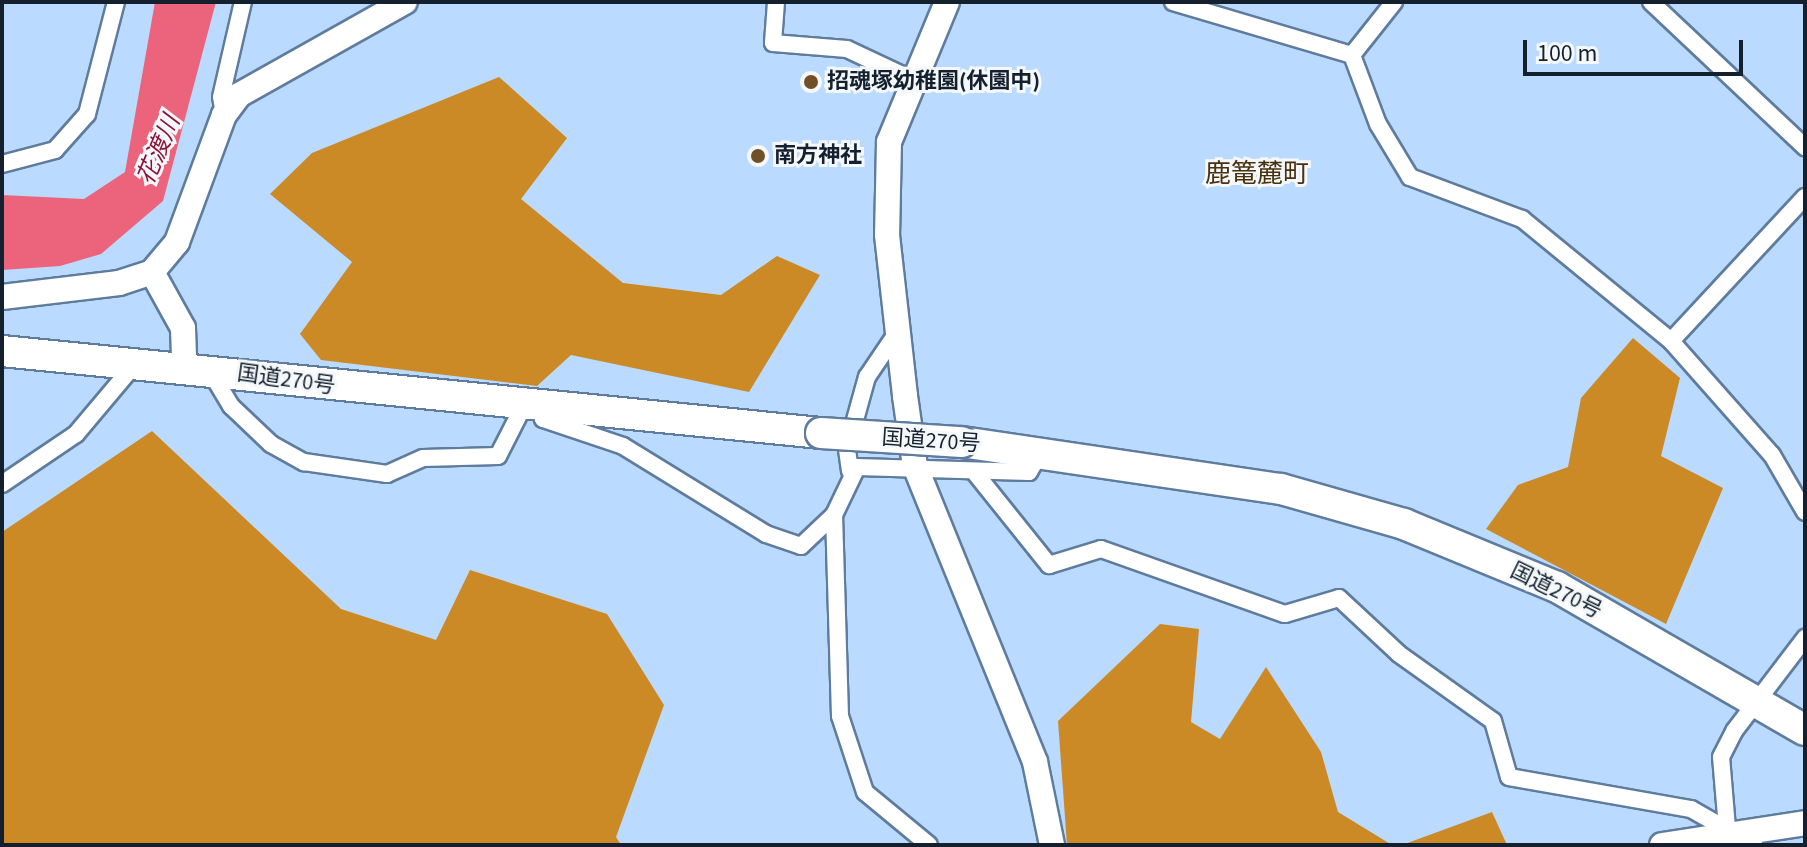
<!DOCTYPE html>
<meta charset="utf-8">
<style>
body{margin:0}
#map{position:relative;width:1807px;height:847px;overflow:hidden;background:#badaff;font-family:"Source Sans 3","Noto Sans JP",sans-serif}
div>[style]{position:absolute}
.forest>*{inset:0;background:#cb8a26}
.water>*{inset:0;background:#eb647b}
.roads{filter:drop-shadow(2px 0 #5f7c9e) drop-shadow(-2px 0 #5f7c9e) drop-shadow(0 2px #5f7c9e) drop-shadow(0 -2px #5f7c9e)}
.street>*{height:16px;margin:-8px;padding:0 8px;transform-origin:8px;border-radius:8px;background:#fff}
.secondary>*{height:24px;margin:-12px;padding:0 12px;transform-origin:12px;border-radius:12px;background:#fff}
.highway>*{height:30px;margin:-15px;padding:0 15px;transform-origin:15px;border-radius:15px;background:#fff}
.bridges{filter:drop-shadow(2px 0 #5f7c9e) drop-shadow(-2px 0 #5f7c9e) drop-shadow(0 2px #5f7c9e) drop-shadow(0 -2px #5f7c9e)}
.highway-bridge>*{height:30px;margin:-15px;padding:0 15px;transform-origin:15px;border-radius:15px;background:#fff}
.dots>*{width:22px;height:22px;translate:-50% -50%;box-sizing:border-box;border:4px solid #f4f8fb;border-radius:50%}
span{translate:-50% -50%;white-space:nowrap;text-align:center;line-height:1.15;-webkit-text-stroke:6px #f4f8fb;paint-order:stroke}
.poi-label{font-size:22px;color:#14202e;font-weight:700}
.left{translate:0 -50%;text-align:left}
.street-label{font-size:22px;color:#14202e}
.water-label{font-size:24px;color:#8f1035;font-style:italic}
.quarter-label{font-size:26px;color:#49310e}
.frame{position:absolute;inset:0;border:4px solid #14202e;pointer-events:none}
.scale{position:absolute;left:1523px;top:40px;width:220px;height:36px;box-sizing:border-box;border:4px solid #14202e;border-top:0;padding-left:10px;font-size:24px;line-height:28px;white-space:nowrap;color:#14202e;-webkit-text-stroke:6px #f4f8fb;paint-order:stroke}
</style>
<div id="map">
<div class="forest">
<i style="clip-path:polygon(499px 77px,567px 138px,521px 199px,623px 283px,721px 295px,777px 256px,820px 275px,749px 392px,571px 355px,537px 386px,321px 360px,300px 334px,352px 262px,270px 194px,312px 153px)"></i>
<i style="clip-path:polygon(1633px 338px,1680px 378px,1661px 456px,1723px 488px,1666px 624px,1486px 529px,1518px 485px,1568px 467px,1581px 398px)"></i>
<i style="clip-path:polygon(152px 431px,341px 609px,436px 640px,470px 570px,607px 614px,664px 705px,616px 837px,621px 845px,2px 845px,2px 532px)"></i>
<i style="clip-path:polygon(1160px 624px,1199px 629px,1191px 722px,1220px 739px,1266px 667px,1321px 752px,1338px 812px,1392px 845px,1067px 845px,1058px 721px)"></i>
<i style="clip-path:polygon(1492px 812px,1507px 845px,1402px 845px)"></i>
</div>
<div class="water">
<i style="clip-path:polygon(155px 2px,216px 2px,163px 201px,101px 254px,60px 266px,2px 270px,2px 195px,84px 199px,125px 172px)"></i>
</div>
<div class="roads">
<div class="street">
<i style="left:776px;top:2px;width:41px;rotate:94.2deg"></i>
<i style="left:773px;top:43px;width:74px;rotate:4.6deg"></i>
<i style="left:847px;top:49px;width:77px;rotate:25.2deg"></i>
<i style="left:1173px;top:2px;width:187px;rotate:16.5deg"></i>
<i style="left:1352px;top:55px;width:74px;rotate:69.4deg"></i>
<i style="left:1378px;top:124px;width:62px;rotate:58.9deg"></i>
<i style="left:1410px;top:177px;width:120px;rotate:20.6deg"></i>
<i style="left:1522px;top:219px;width:193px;rotate:39.3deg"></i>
<i style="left:1671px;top:341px;width:152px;rotate:48.5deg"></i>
<i style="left:1772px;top:455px;width:66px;rotate:59.9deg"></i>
<i style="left:1651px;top:2px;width:212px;rotate:43.3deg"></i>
<i style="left:1352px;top:55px;width:68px;rotate:-51.6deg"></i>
<i style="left:224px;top:115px;width:18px;rotate:-99deg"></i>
<i style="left:221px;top:97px;width:98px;rotate:-77deg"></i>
<i style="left:2px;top:164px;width:55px;rotate:-14.8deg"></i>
<i style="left:55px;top:150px;width:48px;rotate:-48.4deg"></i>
<i style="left:87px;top:114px;width:116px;rotate:-75.5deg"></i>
<i style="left:1671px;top:341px;width:197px;rotate:-47.1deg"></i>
<i style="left:210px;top:371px;width:41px;rotate:59deg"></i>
<i style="left:231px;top:406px;width:55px;rotate:43.5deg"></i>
<i style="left:271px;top:444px;width:38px;rotate:29deg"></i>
<i style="left:304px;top:462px;width:84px;rotate:8.2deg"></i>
<i style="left:387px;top:474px;width:39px;rotate:-24deg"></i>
<i style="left:423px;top:458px;width:75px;rotate:-1.5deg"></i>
<i style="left:498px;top:456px;width:62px;rotate:-63deg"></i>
<i style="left:538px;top:405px;width:15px;rotate:70deg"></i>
<i style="left:543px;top:419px;width:84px;rotate:18.6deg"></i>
<i style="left:623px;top:446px;width:168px;rotate:31.6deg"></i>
<i style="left:766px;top:534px;width:37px;rotate:19deg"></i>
<i style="left:801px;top:546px;width:45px;rotate:-43.2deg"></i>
<i style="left:850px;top:471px;width:22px;rotate:-98deg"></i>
<i style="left:847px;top:449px;width:75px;rotate:-74.5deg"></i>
<i style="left:867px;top:377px;width:55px;rotate:-56deg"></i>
<i style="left:976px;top:474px;width:117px;rotate:51.3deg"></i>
<i style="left:1049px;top:565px;width:54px;rotate:-17.1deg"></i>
<i style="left:1101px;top:549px;width:195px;rotate:19.5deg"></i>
<i style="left:1285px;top:614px;width:56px;rotate:-16.5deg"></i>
<i style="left:1339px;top:598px;width:82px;rotate:43deg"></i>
<i style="left:1399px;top:654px;width:115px;rotate:35.5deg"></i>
<i style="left:1493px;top:721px;width:58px;rotate:74.1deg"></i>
<i style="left:1509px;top:777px;width:185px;rotate:10deg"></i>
<i style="left:1691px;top:809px;width:73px;rotate:29.7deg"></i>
<i style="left:2px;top:484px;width:89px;rotate:-34deg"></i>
<i style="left:76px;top:434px;width:92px;rotate:-49.9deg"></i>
<i style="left:1728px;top:840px;width:83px;rotate:-94.8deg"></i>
<i style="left:1721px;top:757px;width:30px;rotate:-63deg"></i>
<i style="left:1735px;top:730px;width:116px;rotate:-52.7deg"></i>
<i style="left:929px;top:845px;width:83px;rotate:-140.4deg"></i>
<i style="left:865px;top:792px;width:80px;rotate:-108.2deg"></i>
<i style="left:840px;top:716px;width:201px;rotate:-91.7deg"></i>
<i style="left:834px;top:515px;width:53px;rotate:-64.4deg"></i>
<i style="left:857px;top:467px;width:172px;rotate:1.7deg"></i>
<i style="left:1029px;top:472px;width:24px;rotate:-60deg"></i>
</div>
<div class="secondary">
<i style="left:947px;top:2px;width:152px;rotate:112.5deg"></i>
<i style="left:889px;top:142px;width:93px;rotate:91.2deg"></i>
<i style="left:887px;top:235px;width:162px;rotate:83.6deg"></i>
<i style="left:905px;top:396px;width:71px;rotate:81.9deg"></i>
<i style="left:915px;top:466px;width:319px;rotate:67.9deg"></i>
<i style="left:1035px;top:762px;width:85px;rotate:78.4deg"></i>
<i style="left:152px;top:272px;width:64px;rotate:61deg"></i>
<i style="left:183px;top:328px;width:38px;rotate:88deg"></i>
<i style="left:2px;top:297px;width:118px;rotate:-6.8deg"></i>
<i style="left:119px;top:283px;width:35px;rotate:-18deg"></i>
<i style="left:152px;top:272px;width:39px;rotate:-50deg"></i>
<i style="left:177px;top:242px;width:135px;rotate:-69.7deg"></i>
<i style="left:224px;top:115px;width:25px;rotate:-53deg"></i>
<i style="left:239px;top:95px;width:190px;rotate:-29.3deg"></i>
<i style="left:1662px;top:845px;width:145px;rotate:-8.7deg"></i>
</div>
<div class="highway">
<i style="left:2px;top:351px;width:823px;rotate:5.72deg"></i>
<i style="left:962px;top:442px;width:322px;rotate:8.4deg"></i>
<i style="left:1281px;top:489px;width:128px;rotate:15.9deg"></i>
<i style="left:1404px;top:524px;width:165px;rotate:22.4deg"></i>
<i style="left:1557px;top:587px;width:286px;rotate:30deg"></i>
</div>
</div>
<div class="bridges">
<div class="highway-bridge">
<i style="left:821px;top:433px;width:141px;rotate:3.7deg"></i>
</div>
</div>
<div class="dots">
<i style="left:811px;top:82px;background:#705026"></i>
<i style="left:758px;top:156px;background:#705026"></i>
</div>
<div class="poi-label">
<span class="left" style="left:827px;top:82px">招魂塚幼稚園(休園中)</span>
<span class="left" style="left:774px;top:156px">南方神社</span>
</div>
<div class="street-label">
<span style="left:286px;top:380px;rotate:8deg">国道270号</span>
<span style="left:931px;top:441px;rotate:4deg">国道270号</span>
<span style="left:1556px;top:591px;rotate:26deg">国道270号</span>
</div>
<div class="water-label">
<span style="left:159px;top:150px;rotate:-67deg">花渡川</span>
</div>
<div class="quarter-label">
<span style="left:1257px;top:174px">鹿篭麓町</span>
</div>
<div class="frame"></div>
<div class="scale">100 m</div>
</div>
